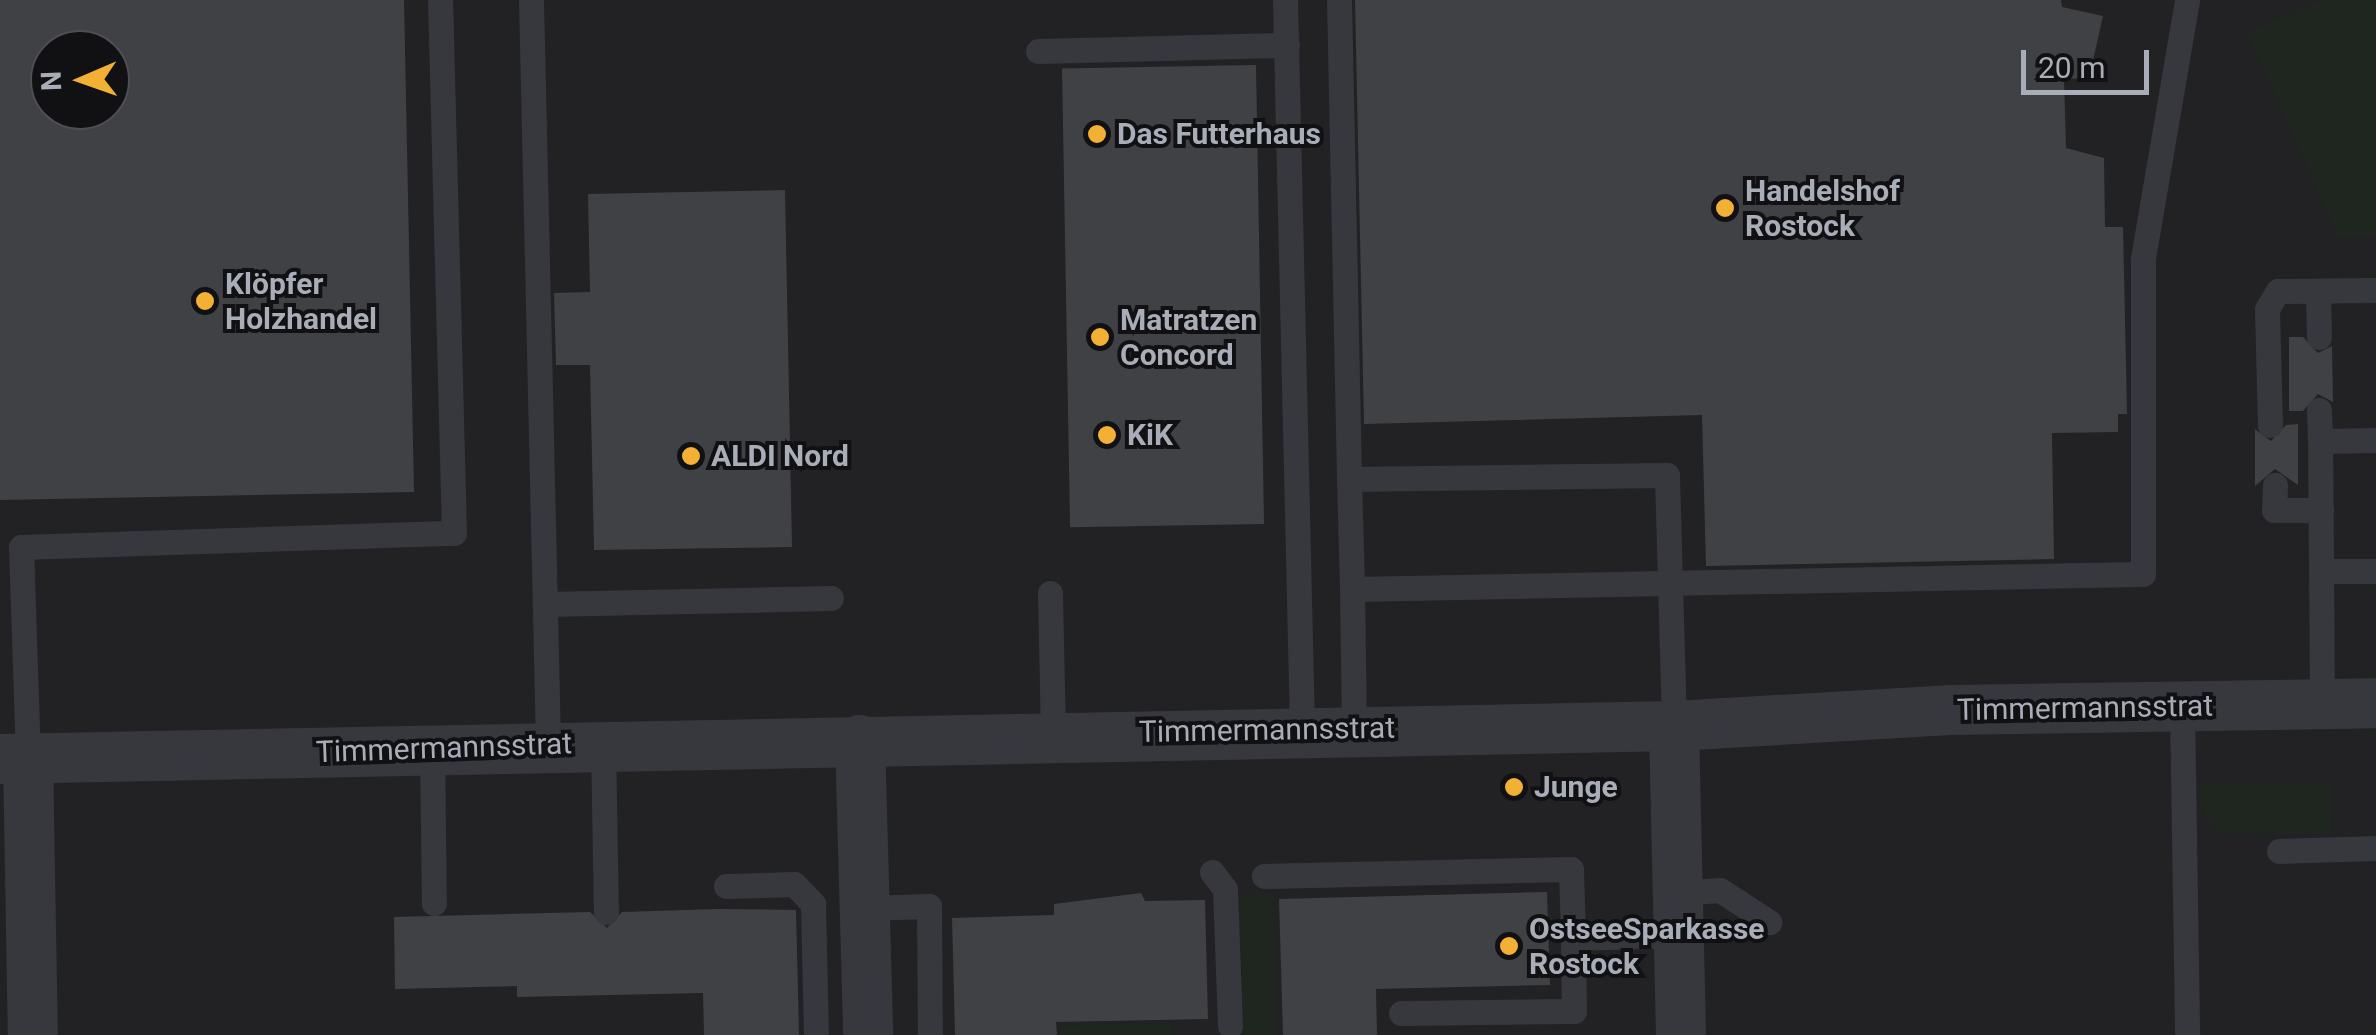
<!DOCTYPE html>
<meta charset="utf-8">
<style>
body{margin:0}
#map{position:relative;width:2376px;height:1035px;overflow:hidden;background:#161618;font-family:Roboto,sans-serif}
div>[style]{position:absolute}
.built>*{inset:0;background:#222225}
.green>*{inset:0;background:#1e261f;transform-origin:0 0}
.building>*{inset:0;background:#404145;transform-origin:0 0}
.service>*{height:25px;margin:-12.5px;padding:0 12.5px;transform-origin:12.5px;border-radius:12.5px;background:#37383d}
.minor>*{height:50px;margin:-25px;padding:0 25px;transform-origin:25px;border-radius:25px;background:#37383d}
.dots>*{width:28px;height:28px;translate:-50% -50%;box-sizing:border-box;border:5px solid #111113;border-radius:50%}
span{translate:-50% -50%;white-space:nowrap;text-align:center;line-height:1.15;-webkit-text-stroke:8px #111113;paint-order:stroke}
.poi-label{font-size:30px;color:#a8adb8;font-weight:700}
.left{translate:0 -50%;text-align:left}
.street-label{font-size:30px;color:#a8adb8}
.north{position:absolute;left:30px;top:30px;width:100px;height:100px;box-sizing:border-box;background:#111113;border:2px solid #4d4f55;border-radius:50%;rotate:268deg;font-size:28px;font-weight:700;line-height:40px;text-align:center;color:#a8adb8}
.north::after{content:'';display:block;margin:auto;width:35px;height:45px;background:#f2b134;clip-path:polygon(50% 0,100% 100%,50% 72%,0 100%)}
.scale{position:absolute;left:2021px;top:50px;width:128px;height:45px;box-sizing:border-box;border:5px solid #a8adb8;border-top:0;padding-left:12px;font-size:30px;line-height:35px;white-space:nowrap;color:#a8adb8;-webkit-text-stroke:8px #111113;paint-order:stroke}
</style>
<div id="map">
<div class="built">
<i style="clip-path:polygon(evenodd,0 0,2376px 0,2376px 1035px,0 1035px,0 0,50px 50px,110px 50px,110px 110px,50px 110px,50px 50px)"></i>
</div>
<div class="green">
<i style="clip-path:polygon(2320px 0,2376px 0,2376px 237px,2338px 238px,2247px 32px)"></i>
<i style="clip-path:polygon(2332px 782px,2333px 835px,2217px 834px,2201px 808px,2201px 784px)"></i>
<i style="left:1274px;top:894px;width:141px;height:34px;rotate:89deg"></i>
<i style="clip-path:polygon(1172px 1023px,1173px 1035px,1062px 1035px,1061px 1026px)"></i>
</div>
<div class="building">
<i style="clip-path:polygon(evenodd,0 0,404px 0,414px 492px,0 500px,0 0,50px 50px,110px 50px,110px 110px,50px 110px,50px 50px)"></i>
<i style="clip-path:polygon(1355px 0,2061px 0,2062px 7px,2103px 16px,2089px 78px,2064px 79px,2066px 148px,2104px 158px,2105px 227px,2123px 227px,2127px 414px,2118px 414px,2118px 432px,2052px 433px,2054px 559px,1706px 566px,1702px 415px,1364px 424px)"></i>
<i style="left:1256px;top:65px;width:459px;height:194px;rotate:89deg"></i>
<i style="clip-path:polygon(785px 190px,792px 547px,594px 550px,590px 365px,556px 365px,554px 293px,590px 292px,588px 194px)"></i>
<i style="clip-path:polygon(2289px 337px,2303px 337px,2318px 353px,2332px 346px,2333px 402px,2318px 394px,2303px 411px,2289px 411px)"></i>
<i style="clip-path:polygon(2298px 424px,2298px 485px,2275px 469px,2255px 486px,2255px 429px,2271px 441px,2286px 425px)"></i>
<i style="clip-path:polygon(1547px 892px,1550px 985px,1376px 989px,1377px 1035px,1283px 1035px,1279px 899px)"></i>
<i style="clip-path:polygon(1141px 893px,1145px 901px,1205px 900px,1208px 1019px,1056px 1022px,1057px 1035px,955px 1035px,952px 918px,1054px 915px,1054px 904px)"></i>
<i style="clip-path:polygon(717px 909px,796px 910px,799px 1035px,704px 1035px,703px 993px,517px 997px,517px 986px,395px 989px,394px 917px,590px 912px,607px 928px,622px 912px)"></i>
</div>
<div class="service">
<i style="left:531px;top:0;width:745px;rotate:88.69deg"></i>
<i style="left:1285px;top:0;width:729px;rotate:88.66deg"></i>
<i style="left:1339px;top:0;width:479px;rotate:88.8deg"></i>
<i style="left:1349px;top:479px;width:318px;rotate:-0.7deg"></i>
<i style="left:1667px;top:475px;width:251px;rotate:88.4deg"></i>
<i style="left:1038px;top:51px;width:249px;rotate:-1.4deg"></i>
<i style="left:2318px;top:291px;width:46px;rotate:88.8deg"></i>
<i style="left:2319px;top:410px;width:31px;rotate:88deg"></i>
<i style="left:2270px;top:425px;width:116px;rotate:-91.5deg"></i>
<i style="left:2267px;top:309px;width:21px;rotate:-59deg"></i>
<i style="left:2278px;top:291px;width:98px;rotate:-0.6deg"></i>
<i style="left:1349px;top:479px;width:110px;rotate:88.4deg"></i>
<i style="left:1352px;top:589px;width:791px;rotate:-1.09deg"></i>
<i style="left:2143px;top:574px;width:316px;rotate:-90deg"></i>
<i style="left:2143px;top:258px;width:262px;rotate:-80.3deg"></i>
<i style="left:2275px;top:485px;width:25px;rotate:92deg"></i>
<i style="left:2274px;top:510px;width:47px"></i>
<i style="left:2321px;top:571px;width:130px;rotate:-90.4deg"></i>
<i style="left:2320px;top:441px;width:56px;rotate:-1deg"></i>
<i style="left:1352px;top:589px;width:140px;rotate:89.2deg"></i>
<i style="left:1050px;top:593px;width:142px;rotate:88.8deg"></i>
<i style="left:545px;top:604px;width:286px;rotate:-1.2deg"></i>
<i style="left:2322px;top:705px;width:134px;rotate:-90.4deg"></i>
<i style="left:2321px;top:571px;width:55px"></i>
<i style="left:2182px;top:708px;width:327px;rotate:89.1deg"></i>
<i style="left:603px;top:744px;width:168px;rotate:89deg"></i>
<i style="left:432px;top:749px;width:154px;rotate:89.3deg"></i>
<i style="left:28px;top:758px;width:211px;rotate:-91.9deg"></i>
<i style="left:21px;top:547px;width:433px;rotate:-1.9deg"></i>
<i style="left:454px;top:533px;width:533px;rotate:-91.5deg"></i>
<i style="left:2279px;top:851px;width:97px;rotate:-1.8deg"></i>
<i style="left:1212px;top:872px;width:21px;rotate:53deg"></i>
<i style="left:1225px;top:889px;width:137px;rotate:87.9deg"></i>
<i style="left:1264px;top:876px;width:307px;rotate:-1.3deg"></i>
<i style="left:1571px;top:869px;width:69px;rotate:88.3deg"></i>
<i style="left:726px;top:886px;width:68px;rotate:-1.7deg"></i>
<i style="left:794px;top:884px;width:28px;rotate:46deg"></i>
<i style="left:813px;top:904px;width:129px;rotate:88.7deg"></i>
<i style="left:1678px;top:893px;width:42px;rotate:-4.1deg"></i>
<i style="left:1720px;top:890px;width:59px;rotate:33.1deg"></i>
<i style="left:865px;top:908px;width:64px;rotate:-1.8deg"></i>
<i style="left:929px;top:906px;width:129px;rotate:89.6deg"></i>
<i style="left:1401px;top:1013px;width:173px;rotate:-0.7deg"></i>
<i style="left:1574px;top:1011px;width:73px;rotate:-90.8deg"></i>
<i style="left:1573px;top:938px;width:105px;rotate:-1.6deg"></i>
</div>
<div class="minor">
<i style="left:1674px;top:726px;width:309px;rotate:88.7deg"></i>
<i style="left:860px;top:740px;width:295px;rotate:88.4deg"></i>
<i style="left:28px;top:758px;width:277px;rotate:89deg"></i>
<i style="left:0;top:759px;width:1674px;rotate:-1.13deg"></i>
<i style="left:1674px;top:726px;width:276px;rotate:-3.3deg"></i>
<i style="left:1950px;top:710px;width:426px;rotate:-0.9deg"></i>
</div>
<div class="dots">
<i style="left:1097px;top:134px;background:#f2b134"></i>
<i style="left:1725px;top:208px;background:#f2b134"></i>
<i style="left:205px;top:301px;background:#f2b134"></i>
<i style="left:1100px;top:337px;background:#f2b134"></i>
<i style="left:1107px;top:435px;background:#f2b134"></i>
<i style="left:691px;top:456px;background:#f2b134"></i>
<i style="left:1514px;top:787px;background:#f2b134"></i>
<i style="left:1509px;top:946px;background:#f2b134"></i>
</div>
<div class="poi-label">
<span class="left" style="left:1117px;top:134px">Das Futterhaus</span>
<span class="left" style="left:1745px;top:208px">Handelshof<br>Rostock</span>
<span class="left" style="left:225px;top:301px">Klöpfer<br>Holzhandel</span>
<span class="left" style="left:1120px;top:337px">Matratzen<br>Concord</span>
<span class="left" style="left:1127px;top:435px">KiK</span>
<span class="left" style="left:711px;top:456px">ALDI Nord</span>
<span class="left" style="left:1534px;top:787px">Junge</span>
<span class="left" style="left:1529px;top:946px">OstseeSparkasse<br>Rostock</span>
</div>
<div class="street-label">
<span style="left:2085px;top:708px;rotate:-1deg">Timmermannsstrat</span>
<span style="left:1267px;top:730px;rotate:-1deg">Timmermannsstrat</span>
<span style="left:444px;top:748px;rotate:-2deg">Timmermannsstrat</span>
</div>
<div class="north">N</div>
<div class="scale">20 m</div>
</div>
